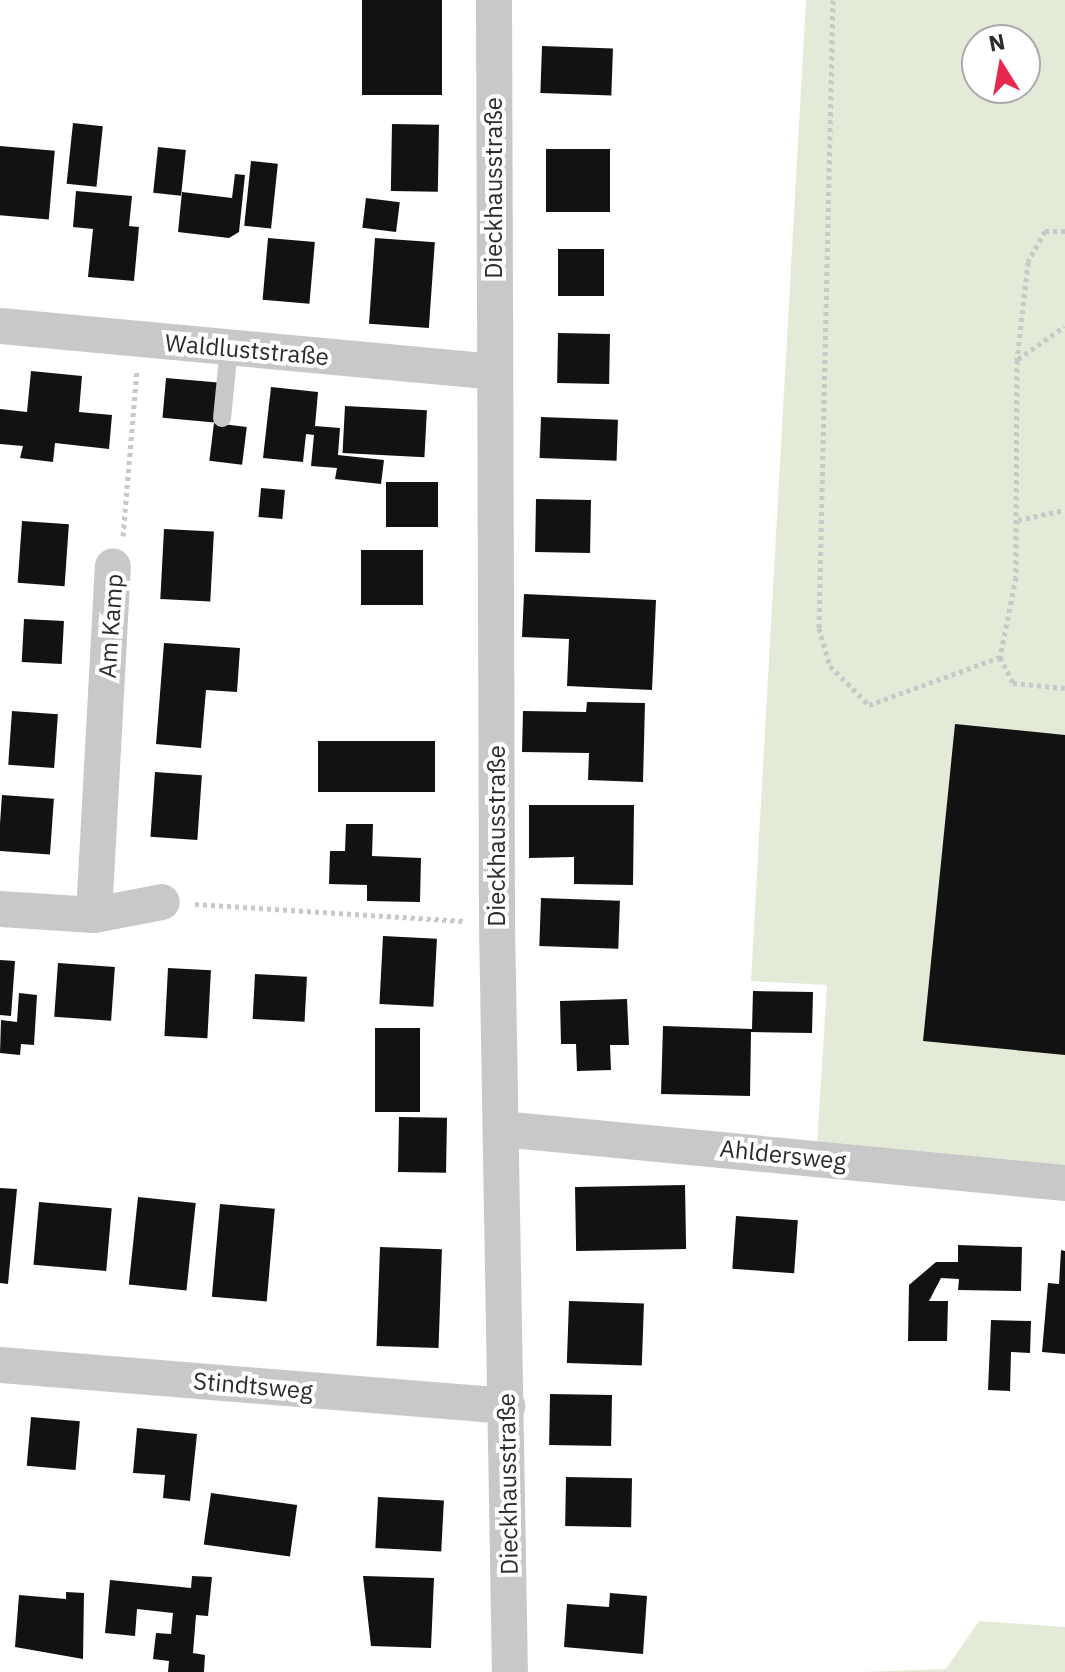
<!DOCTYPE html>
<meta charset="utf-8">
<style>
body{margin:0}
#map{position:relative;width:1065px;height:1672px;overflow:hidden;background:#fff;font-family:"IBM Plex Sans",sans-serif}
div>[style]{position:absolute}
.green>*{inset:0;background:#e4ead8}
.building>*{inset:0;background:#121212;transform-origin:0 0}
.path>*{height:5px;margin-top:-2.5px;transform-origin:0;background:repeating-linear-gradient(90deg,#c8c8c8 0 4px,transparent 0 8px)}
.service>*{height:18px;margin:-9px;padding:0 9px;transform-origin:9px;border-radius:9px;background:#c8c8c8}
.minor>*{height:36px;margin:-18px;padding:0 18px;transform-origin:18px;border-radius:18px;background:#c8c8c8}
span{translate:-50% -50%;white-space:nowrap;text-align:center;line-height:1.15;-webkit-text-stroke:8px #fff;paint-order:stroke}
.street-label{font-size:24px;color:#2b2b2b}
.north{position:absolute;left:961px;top:24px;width:80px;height:80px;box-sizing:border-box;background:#fff;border:2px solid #aaa;border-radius:50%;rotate:349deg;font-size:22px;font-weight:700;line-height:32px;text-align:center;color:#2b2b2b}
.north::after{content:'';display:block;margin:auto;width:28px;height:36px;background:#e8274f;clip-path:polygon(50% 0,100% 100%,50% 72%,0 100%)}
</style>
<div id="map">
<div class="green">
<i style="clip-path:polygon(evenodd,806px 0,1065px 0,1065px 1166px,817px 1145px,827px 985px,751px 981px,806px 0,977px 40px,1025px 40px,1025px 88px,977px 88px,977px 40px)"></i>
<i style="clip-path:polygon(979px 1621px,1065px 1627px,1065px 1672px,862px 1672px,946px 1669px)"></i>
</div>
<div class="building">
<i style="left:362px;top:0;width:80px;height:95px"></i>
<i style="left:542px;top:46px;width:71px;height:47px;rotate:2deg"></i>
<i style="left:73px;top:123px;width:30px;height:61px;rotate:6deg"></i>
<i style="left:392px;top:124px;width:47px;height:67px;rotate:1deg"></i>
<i style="left:0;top:146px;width:55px;height:69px;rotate:5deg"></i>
<i style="left:158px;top:147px;width:28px;height:46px;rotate:6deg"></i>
<i style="left:546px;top:149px;width:64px;height:63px"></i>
<i style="left:251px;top:161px;width:27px;height:65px;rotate:6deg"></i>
<i style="clip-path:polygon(235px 174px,245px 175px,239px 232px,229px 238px,178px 232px,182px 192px,232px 198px)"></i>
<i style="clip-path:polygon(76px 191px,132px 196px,129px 226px,139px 227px,134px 281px,88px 277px,93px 229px,73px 227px)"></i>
<i style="left:366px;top:198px;width:34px;height:30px;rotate:7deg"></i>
<i style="left:268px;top:238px;width:47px;height:62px;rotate:5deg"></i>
<i style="left:375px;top:238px;width:60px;height:86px;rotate:4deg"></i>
<i style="left:558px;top:249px;width:46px;height:47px"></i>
<i style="left:558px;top:333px;width:52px;height:50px;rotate:1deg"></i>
<i style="clip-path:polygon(31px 371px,82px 376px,79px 412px,112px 415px,109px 449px,55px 443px,53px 462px,20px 458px,23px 446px,0 444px,0 409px,27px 412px)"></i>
<i style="left:166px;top:378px;width:52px;height:40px;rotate:5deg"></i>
<i style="clip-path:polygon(271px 387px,318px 392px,315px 426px,340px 428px,338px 455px,384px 460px,381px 484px,335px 479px,337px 468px,311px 466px,314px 435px,306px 434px,303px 462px,263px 458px)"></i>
<i style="left:345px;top:406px;width:82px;height:47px;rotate:3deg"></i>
<i style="left:541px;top:417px;width:77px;height:41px;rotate:2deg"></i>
<i style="left:214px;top:423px;width:33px;height:38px;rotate:7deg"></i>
<i style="left:386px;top:482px;width:52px;height:45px"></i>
<i style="left:261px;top:488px;width:24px;height:29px;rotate:5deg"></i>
<i style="left:536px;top:499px;width:55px;height:53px;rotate:1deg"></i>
<i style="left:22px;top:521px;width:47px;height:62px;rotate:4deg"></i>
<i style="left:164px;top:529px;width:50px;height:70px;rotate:3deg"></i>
<i style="left:361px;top:550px;width:62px;height:55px"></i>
<i style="clip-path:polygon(524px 594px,656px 600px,652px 690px,567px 686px,569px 639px,522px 637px)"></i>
<i style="left:24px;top:619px;width:40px;height:43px;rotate:3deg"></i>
<i style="clip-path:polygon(164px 643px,240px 648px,237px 692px,206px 690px,201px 748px,156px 744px)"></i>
<i style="clip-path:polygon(587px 702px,645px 703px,643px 782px,588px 780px,589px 753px,522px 752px,523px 711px,586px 712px)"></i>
<i style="left:12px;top:711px;width:46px;height:54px;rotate:4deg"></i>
<i style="clip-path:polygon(955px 724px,1065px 735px,1065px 1055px,923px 1041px)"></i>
<i style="left:435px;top:741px;width:51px;height:117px;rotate:90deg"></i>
<i style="left:155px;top:772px;width:47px;height:65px;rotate:4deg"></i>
<i style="left:2px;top:795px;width:52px;height:56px;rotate:4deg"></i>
<i style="clip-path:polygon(529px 805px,634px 805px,633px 885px,574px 884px,574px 857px,529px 858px)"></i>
<i style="clip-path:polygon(346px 824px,373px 824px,372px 856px,421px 858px,420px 902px,367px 901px,367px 885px,329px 884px,330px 851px,345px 851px)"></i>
<i style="left:541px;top:898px;width:79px;height:48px;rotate:2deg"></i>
<i style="left:383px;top:936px;width:54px;height:68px;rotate:3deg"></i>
<i style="clip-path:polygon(0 960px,15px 961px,11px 1016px,0 1015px)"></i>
<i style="left:58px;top:963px;width:57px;height:54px;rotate:4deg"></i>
<i style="left:168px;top:968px;width:43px;height:68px;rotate:3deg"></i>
<i style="left:255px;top:974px;width:52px;height:45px;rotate:3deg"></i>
<i style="clip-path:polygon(753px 991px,813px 992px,812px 1033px,751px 1032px,750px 1096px,661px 1094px,663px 1026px,752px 1029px)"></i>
<i style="clip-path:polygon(19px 993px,37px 995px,34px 1045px,21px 1044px,20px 1055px,0 1053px,1px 1020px,17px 1022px)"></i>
<i style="clip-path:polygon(627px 999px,629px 1045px,610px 1045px,611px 1070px,577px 1071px,576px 1044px,561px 1044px,560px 1001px)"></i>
<i style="left:375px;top:1028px;width:45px;height:84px"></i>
<i style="left:399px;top:1117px;width:48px;height:55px;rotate:1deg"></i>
<i style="left:685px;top:1185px;width:64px;height:110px;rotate:89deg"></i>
<i style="clip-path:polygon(0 1188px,17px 1189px,8px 1284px,0 1283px)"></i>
<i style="left:138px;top:1197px;width:58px;height:88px;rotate:6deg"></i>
<i style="left:39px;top:1202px;width:73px;height:63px;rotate:5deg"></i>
<i style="left:220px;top:1204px;width:55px;height:93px;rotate:5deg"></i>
<i style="left:736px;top:1216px;width:62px;height:53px;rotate:4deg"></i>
<i style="clip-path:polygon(958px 1245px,1022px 1247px,1021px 1291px,958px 1290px,959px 1279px,941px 1278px,929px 1301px,948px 1301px,947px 1341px,908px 1341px,909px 1285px,936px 1262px,958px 1262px)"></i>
<i style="left:380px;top:1247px;width:62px;height:99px;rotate:2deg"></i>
<i style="clip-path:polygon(1061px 1250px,1065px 1251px,1065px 1354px,1042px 1352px,1048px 1283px,1059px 1284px)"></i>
<i style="left:569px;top:1301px;width:75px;height:62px;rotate:2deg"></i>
<i style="clip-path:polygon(991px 1320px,1031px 1321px,1030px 1353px,1011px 1352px,1010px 1391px,988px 1390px)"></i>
<i style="left:550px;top:1394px;width:62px;height:51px;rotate:1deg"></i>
<i style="left:31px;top:1417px;width:49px;height:49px;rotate:5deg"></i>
<i style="clip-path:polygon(137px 1428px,197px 1434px,190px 1501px,163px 1498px,165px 1475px,133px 1473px)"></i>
<i style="left:566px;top:1477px;width:66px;height:49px;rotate:1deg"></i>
<i style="left:211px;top:1493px;width:87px;height:52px;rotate:8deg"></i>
<i style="left:378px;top:1497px;width:66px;height:51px;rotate:3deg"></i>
<i style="clip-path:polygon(192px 1576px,212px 1577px,208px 1616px,196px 1615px,193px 1653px,205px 1655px,204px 1672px,168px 1672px,169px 1661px,153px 1659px,156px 1633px,171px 1634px,173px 1613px,137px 1609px,135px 1636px,105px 1633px,110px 1580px,191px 1588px)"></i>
<i style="clip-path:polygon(363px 1576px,434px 1578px,431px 1648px,371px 1646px)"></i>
<i style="clip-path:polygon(66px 1592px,84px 1593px,83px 1659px,15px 1647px,19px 1595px,66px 1599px)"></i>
<i style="clip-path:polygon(610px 1593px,647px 1596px,643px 1654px,564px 1647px,567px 1604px,609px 1607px)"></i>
</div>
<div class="path">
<i style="left:833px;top:0;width:628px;rotate:91.28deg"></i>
<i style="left:819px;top:628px;width:40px;rotate:74deg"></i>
<i style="left:830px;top:666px;width:55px;rotate:45deg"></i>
<i style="left:869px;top:705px;width:140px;rotate:-20.1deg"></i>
<i style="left:1065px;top:231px;width:20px;rotate:180deg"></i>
<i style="left:1045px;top:231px;width:35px;rotate:119deg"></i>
<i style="left:1028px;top:262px;width:99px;rotate:96.4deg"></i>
<i style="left:1017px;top:360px;width:217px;rotate:90.3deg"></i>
<i style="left:1016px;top:577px;width:82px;rotate:101.3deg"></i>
<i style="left:1000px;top:657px;width:29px;rotate:63deg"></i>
<i style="left:1013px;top:683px;width:52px;rotate:5.5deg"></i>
<i style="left:1018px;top:359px;width:57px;rotate:-35.1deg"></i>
<i style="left:1018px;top:520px;width:48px;rotate:-12deg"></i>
<i style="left:123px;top:536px;width:166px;rotate:-85.2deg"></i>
<i style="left:195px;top:904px;width:270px;rotate:3.6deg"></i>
</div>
<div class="service">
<i style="left:222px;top:418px;width:70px;rotate:-84.3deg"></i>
</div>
<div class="minor">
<i style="left:494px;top:0;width:923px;rotate:89.81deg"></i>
<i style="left:497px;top:923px;width:749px;rotate:89.01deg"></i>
<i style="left:0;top:326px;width:497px;rotate:5.3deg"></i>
<i style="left:0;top:909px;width:94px;rotate:3.7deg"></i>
<i style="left:94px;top:915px;width:69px;rotate:-10.8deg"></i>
<i style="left:94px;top:915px;width:349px;rotate:-86.9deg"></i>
<i style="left:501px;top:1129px;width:567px;rotate:5.47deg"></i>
<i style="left:0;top:1365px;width:509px;rotate:4.62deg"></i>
</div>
<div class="street-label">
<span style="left:494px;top:188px;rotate:-90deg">Dieckhausstraße</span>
<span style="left:247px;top:350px;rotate:5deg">Waldluststraße</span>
<span style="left:111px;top:626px;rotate:-86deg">Am Kamp</span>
<span style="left:497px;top:836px;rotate:-90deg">Dieckhausstraße</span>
<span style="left:783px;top:1155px;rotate:6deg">Ahldersweg</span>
<span style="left:253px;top:1386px;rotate:5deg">Stindtsweg</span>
<span style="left:508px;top:1484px;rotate:-91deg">Dieckhausstraße</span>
</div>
<div class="north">N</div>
</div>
